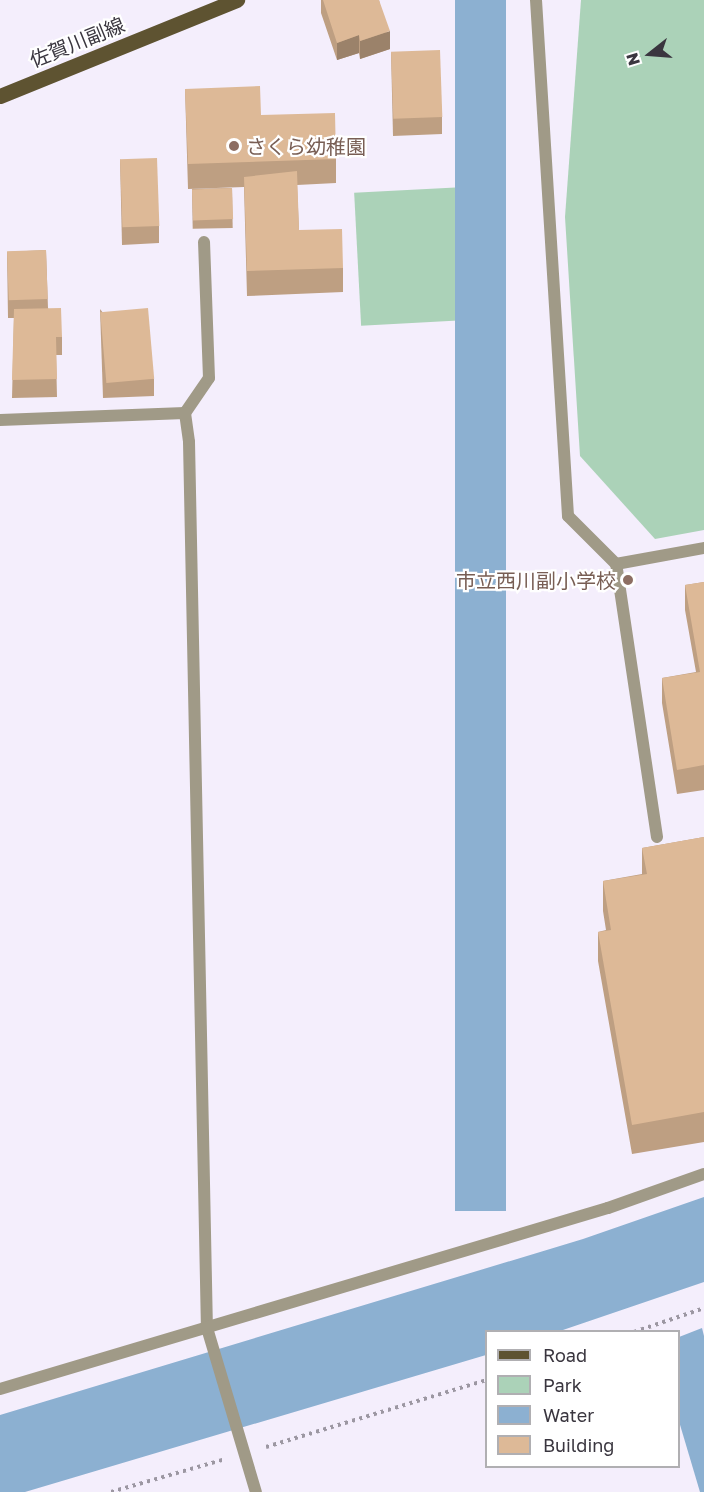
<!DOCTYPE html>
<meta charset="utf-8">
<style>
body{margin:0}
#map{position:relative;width:704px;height:1492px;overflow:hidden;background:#f4eefc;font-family:"Golos Text","Noto Sans JP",sans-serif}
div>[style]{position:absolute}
.green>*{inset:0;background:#abd2b8;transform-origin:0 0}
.water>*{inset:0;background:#8cb0d1;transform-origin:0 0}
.path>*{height:4px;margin-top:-2px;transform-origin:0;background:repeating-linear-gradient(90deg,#9c97a2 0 3px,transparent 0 7.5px)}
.lane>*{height:12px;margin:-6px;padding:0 6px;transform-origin:6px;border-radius:6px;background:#a09a87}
.street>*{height:12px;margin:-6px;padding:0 6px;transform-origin:6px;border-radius:6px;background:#a09a87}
.primary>*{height:15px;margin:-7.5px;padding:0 7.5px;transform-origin:7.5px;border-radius:7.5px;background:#5e5331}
.wall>*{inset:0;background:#be9f82;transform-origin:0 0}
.shaded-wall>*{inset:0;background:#9b826a}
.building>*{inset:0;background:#ddb997;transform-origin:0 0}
.dots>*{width:16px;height:16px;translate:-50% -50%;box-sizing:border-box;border:3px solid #fff;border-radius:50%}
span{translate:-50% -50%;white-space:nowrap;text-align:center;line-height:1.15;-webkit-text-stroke:4.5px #fff;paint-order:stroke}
.street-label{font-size:20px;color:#3a363f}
.education-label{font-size:20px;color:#785e54}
.left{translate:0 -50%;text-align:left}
.right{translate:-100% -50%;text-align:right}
.legend{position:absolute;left:485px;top:1330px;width:195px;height:138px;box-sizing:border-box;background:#fff;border:2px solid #b0afb2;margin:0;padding:8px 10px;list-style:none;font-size:18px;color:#3a363f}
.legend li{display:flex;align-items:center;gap:12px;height:30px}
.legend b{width:30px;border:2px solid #b0afb2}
.north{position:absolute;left:620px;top:24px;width:60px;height:60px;-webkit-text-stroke:4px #fff;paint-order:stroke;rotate:253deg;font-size:16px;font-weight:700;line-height:24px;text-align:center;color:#3a363f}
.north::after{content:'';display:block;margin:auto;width:21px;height:27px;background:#3a363f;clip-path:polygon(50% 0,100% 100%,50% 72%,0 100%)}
</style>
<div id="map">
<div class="green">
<i style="clip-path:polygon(581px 0,704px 0,704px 530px,655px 539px,580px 456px,565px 217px)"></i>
<i style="left:465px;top:187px;width:133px;height:111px;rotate:87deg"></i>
</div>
<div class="water">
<i style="left:455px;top:0;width:51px;height:1211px"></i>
<i style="clip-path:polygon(704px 1197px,704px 1282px,560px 1331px,486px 1332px,486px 1355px,25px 1492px,0 1492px,0 1415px,583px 1239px)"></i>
<i style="clip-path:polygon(702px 1328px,704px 1336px,704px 1492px,700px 1492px,678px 1418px,679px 1337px)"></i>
</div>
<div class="path">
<i style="left:634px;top:1332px;width:74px;rotate:-18.9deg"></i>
<i style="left:266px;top:1447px;width:230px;rotate:-16.9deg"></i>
<i style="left:111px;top:1492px;width:116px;rotate:-16.1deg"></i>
</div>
<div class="lane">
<i style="left:536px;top:0;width:517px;rotate:86.45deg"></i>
<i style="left:568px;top:516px;width:68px;rotate:45deg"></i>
<i style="left:185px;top:413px;width:42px;rotate:-55.6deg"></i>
<i style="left:209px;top:378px;width:136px;rotate:-92.1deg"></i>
<i style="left:657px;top:837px;width:276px;rotate:-98.5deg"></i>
<i style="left:616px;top:564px;width:89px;rotate:-10.3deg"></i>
</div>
<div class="street">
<i style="left:0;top:420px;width:185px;rotate:-2.2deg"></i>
<i style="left:185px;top:413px;width:29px;rotate:82deg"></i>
<i style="left:189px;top:442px;width:886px;rotate:88.84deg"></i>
<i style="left:207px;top:1328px;width:171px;rotate:73.4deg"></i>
<i style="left:0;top:1389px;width:634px;rotate:-16.58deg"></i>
<i style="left:608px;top:1208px;width:102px;rotate:-19.5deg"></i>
</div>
<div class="primary">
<i style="left:0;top:96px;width:256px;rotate:-22.1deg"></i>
</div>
<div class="wall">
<i style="clip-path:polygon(321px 0,379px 0,390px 49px,360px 59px,359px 53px,337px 60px,321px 13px)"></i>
<i style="clip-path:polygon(391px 52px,442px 117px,442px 134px,393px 136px)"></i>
<i style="clip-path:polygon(185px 89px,261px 115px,336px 159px,336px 183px,297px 185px,299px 230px,343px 268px,343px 292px,247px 296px,244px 187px,188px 189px)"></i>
<i style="clip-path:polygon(120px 159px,159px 226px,159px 243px,122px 245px)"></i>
<i style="left:232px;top:188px;width:40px;height:40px;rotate:89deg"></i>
<i style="clip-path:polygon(46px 250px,48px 308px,62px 337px,62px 355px,56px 355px,57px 397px,12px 398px,14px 318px,8px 318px,7px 252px)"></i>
<i style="clip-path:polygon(100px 309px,154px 379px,154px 396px,103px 398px)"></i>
<i style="clip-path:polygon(704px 582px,704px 790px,677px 794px,662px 703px,662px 678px,696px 672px,685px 610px,685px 585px)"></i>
<i style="clip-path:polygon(704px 837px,704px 1142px,632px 1154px,598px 961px,598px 932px,606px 930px,603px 911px,603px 881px,642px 874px,642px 848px)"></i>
</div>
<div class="shaded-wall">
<i style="clip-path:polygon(390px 31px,390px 49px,360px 59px,360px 41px)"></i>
<i style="clip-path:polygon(359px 35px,359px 53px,337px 60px,337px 43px)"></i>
</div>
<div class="building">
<i style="clip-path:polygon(323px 0,379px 0,390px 31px,360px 41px,359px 35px,337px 43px)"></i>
<i style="left:440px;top:50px;width:67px;height:49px;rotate:88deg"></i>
<i style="clip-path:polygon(260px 86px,261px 115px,335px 113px,336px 159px,188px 164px,185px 89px)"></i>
<i style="left:157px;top:158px;width:68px;height:37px;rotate:88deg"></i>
<i style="clip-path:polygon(297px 171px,299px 230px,342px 229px,343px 268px,247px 271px,244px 177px)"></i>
<i style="left:232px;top:188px;width:31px;height:40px;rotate:88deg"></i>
<i style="left:46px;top:250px;width:49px;height:39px;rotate:88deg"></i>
<i style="clip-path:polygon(61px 308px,62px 337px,56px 337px,57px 379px,12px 380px,14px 309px)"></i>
<i style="left:148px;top:308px;width:71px;height:48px;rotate:85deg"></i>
<i style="clip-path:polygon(704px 582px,704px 765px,677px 770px,662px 678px,700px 672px,685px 585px)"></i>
<i style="clip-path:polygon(704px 837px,704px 1112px,632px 1125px,598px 932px,611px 930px,603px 881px,647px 874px,642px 848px)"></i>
</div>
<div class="dots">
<i style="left:234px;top:146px;background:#8d6e63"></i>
<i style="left:628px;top:580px;background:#8d6e63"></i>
</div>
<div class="street-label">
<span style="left:77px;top:42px;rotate:-22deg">佐賀川副線</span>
</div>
<div class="education-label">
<span class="left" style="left:246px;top:146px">さくら幼稚園</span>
<span class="right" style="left:616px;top:580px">市立西川副小学校</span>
</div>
<ul class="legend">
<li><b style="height:8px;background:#5e5331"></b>Road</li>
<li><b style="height:16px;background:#abd2b8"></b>Park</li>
<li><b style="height:16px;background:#8cb0d1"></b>Water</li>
<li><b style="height:16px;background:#ddb997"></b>Building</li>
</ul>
<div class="north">N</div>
</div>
